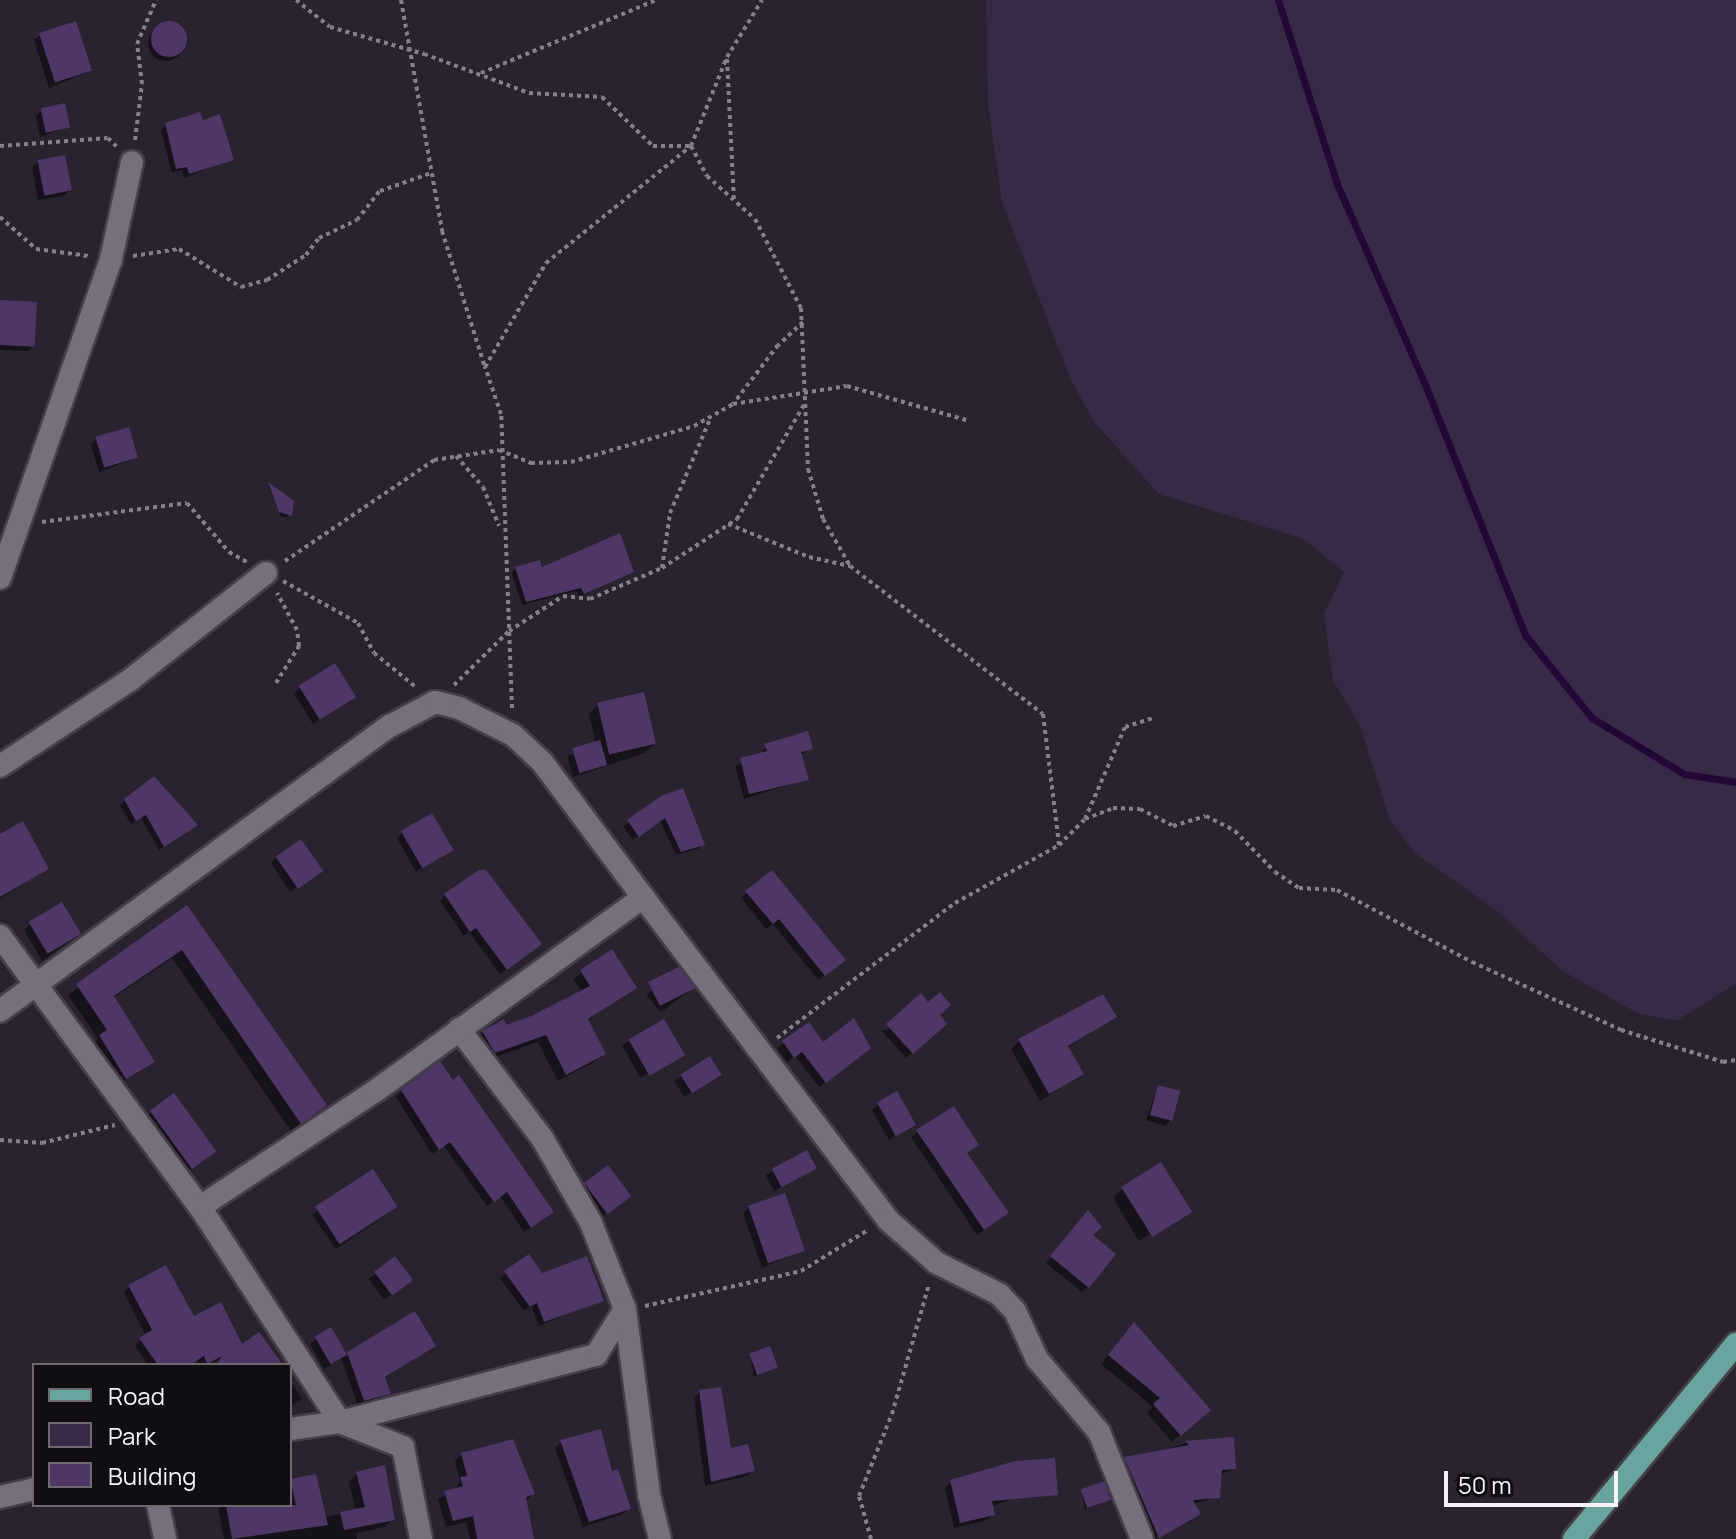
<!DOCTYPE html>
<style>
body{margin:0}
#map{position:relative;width:1736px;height:1539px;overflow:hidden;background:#292330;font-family:Manrope,sans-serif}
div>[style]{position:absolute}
.green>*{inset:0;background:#382947}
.shadow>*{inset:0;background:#0007;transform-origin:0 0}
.round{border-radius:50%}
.stream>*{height:7px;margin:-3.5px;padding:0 3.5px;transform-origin:3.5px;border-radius:3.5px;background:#220935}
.building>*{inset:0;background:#4e3666;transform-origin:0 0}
.path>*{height:4px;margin-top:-2px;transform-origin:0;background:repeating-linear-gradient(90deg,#847f8a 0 4px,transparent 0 8px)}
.roads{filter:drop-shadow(2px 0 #443f49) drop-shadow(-2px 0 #443f49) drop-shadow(0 2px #443f49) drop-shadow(0 -2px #443f49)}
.minor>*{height:22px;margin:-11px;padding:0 11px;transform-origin:11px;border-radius:11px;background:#766f7e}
.primary>*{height:22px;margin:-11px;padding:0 11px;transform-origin:11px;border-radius:11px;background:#69a59e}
span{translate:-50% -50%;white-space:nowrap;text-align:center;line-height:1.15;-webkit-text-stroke:8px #110e13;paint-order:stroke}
.legend{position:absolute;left:32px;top:1363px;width:260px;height:144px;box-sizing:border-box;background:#110e13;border:2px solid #6d696f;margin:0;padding:10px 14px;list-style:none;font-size:24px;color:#f6f2fa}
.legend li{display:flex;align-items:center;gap:16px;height:40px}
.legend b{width:40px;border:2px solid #6d696f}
.scale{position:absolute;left:1444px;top:1471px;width:174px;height:36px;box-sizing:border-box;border:4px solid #f6f2fa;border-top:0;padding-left:10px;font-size:24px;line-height:28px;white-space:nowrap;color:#f6f2fa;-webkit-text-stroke:6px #110e13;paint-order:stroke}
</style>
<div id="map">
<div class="green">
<i style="clip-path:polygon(986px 0,1736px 0,1736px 984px,1676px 1021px,1637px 1013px,1561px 970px,1500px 913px,1415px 853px,1390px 820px,1360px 725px,1333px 680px,1324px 614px,1344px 572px,1304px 539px,1159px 494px,1094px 422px,1070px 378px,1002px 202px,988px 105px)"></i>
</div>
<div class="shadow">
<i class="round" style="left:148px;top:25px;width:36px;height:36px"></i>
<i style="clip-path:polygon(40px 35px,90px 71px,49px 88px,34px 40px)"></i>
<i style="clip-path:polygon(42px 110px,68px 127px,40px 137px,36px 116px)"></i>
<i style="clip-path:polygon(166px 125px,232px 159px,184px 178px,182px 170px,172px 173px,161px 130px)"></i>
<i style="clip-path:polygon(38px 162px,70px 190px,64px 196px,38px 200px,32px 168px)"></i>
<i style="clip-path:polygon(0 302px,34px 345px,28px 351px,0 350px)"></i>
<i style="clip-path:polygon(96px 439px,136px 458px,99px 472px,91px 445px)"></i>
<i style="clip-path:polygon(268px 484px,292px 502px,288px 517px,281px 517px)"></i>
<i style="clip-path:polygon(516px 569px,541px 570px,631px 572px,579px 597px,577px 591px,522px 605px,512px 573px)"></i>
<i style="clip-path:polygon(300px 688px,348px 702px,313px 724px,294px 694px)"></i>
<i style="clip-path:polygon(598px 705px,654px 744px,645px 753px,573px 777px,567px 756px,596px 744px,589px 714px)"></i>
<i style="clip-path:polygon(766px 746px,810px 748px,800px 756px,807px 779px,744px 799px,735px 766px,761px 755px)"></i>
<i style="clip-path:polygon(154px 779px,196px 825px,159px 850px,141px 818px,131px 824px,120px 805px)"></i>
<i style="clip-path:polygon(662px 798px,702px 844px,698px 849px,676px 855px,660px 821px,633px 840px,623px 826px)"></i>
<i style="clip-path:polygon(403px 832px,451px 849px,416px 872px,397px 838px)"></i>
<i style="clip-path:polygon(0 837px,47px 869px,0 899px)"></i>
<i style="clip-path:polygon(276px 858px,314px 876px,290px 892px,271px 863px)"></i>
<i style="clip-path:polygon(747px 893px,837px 966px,818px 980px,773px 924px,766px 929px,741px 898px)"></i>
<i style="clip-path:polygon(445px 895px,533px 950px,500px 974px,469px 932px,464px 936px,440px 901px)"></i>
<i style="clip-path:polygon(186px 908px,324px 1105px,291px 1131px,172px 958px,113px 998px,152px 1061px,117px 1086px,92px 1045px,98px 1039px,68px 995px)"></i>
<i style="clip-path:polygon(30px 924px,79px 934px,42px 961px,24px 930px)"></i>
<i style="clip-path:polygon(612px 952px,634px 987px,587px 1021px,604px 1054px,596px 1061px,558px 1081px,538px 1042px,487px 1060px,476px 1040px,483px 1033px,532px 1018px,582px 992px,573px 979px)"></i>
<i style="left:678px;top:970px;width:23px;height:40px;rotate:52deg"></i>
<i style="clip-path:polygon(937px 1015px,939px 1030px,906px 1058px,882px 1031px)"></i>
<i style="clip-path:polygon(1114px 1017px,1067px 1048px,1081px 1074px,1040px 1101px,1011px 1049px,1019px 1041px)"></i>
<i style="left:664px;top:1022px;width:37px;height:48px;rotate:61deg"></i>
<i style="clip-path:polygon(808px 1025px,822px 1045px,863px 1053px,819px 1087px,795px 1056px,787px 1062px,777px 1048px)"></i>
<i style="left:709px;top:1059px;width:19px;height:41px;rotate:58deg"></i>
<i style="clip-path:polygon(1158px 1087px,1171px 1120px,1165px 1126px,1146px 1120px)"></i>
<i style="clip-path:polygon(402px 1091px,546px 1218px,524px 1232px,500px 1196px,487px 1206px,444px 1146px,432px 1154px,396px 1097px)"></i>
<i style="clip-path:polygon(878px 1105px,913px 1124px,889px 1140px,872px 1110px)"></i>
<i style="clip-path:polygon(953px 1109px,977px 1145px,965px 1154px,1001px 1218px,977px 1235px,911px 1137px)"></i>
<i style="clip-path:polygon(151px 1112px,208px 1156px,185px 1173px,145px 1118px)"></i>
<i style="left:806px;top:1153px;width:18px;height:46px;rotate:61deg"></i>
<i style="clip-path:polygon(585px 1184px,622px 1202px,599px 1219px,579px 1190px)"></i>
<i style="clip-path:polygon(1122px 1189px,1189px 1212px,1139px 1241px,1113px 1198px)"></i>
<i style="clip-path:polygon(749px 1207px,802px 1250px,762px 1268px,743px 1213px)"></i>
<i style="clip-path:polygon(318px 1210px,390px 1212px,336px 1249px,312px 1215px)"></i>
<i style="clip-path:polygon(1082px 1218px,1090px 1235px,1088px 1286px,1082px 1292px,1046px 1263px)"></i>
<i style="clip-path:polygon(506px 1273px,601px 1300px,539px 1326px,531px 1306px,524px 1311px,500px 1278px)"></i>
<i style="clip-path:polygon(375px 1274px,404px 1286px,384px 1300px,369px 1279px)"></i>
<i style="clip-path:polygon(129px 1287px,242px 1348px,279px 1365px,216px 1361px,200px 1365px,197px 1360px,190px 1365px,148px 1365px,135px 1346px,146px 1336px,124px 1293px)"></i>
<i style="clip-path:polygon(331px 1330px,346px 1356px,433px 1346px,383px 1379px,388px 1393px,383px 1399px,358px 1406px,341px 1358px,324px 1369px,310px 1344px)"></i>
<i style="clip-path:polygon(1127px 1332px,1200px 1418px,1172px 1442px,1147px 1413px,1153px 1407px,1101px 1364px)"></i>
<i style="clip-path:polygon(750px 1354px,775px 1368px,754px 1377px)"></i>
<i style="clip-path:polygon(290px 1381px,302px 1399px,290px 1406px)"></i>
<i style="clip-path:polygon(700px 1392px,729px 1451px,753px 1470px,747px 1476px,705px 1486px,694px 1398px)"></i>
<i style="clip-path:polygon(1232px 1439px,1234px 1469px,1219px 1475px,1218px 1497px,1193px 1504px,1193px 1519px,1152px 1539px,1120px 1464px,1186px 1443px)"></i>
<i style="clip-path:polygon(561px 1442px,610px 1473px,629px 1509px,623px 1514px,583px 1527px,555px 1448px)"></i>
<i style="clip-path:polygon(462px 1454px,533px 1494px,525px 1502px,532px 1539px,470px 1539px,466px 1522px,446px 1527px,438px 1499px,455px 1490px,460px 1481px,455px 1461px)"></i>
<i style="clip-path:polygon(357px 1474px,393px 1519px,385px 1527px,356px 1533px,357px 1539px,224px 1539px,218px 1509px,222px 1505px,290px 1505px,291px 1481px,324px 1517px,356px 1511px,349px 1482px)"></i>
<i style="clip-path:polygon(951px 1482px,1017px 1498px,991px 1506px,993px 1514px,987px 1520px,954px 1528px,945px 1488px)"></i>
<i style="clip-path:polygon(1082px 1492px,1109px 1500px,1085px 1510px)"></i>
</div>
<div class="stream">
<i style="left:1278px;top:0;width:193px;rotate:72.2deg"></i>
<i style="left:1337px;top:184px;width:216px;rotate:66.3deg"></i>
<i style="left:1424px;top:382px;width:272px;rotate:68.2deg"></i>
<i style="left:1525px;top:635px;width:107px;rotate:51.1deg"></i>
<i style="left:1592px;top:718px;width:108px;rotate:31.3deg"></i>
<i style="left:1684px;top:774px;width:53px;rotate:8.7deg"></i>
</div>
<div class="building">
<i class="round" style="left:151px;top:21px;width:36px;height:36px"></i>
<i style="left:76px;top:21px;width:52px;height:39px;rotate:72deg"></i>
<i style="left:65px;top:103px;width:25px;height:25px;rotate:78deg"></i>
<i style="clip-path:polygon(200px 112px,203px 120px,220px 114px,234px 160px,189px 174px,187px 167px,176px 169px,165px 123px)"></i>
<i style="left:65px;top:155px;width:36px;height:28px;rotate:79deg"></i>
<i style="left:0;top:300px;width:37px;height:45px;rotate:3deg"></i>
<i style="left:129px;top:427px;width:32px;height:35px;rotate:74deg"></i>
<i style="clip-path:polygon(268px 482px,294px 501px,292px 516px,279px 512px)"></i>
<i style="clip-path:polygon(620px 533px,634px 572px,584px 594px,581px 588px,526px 602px,515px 567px,540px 560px,542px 567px)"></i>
<i style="left:335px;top:663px;width:40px;height:43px;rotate:58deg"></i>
<i style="left:644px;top:692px;width:53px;height:48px;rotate:77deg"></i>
<i style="clip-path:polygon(808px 731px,813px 749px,801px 752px,809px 780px,749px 794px,740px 758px,767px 751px,764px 744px)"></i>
<i style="left:600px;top:740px;width:26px;height:29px;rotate:74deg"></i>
<i style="clip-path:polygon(154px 776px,198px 825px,164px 847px,146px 815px,136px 821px,124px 799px)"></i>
<i style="clip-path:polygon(683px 788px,705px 845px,681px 852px,665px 818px,639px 837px,627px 820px,661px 796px)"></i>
<i style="left:432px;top:813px;width:43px;height:36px;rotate:60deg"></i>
<i style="clip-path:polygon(23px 821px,49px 869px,0 897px,0 834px)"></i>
<i style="left:301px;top:839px;width:39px;height:31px;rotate:55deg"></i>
<i style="clip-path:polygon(479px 870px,486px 870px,542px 944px,507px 970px,476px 928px,470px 932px,444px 894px)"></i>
<i style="clip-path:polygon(772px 870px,846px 960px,825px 976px,779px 919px,773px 924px,745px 891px)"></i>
<i style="left:62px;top:902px;width:37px;height:39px;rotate:59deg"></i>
<i style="clip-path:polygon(187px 905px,327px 1105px,301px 1124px,182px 950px,114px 996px,155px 1062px,126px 1079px,99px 1035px,107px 1030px,76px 984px)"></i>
<i style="clip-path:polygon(612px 949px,637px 988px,588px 1019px,606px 1054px,566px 1075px,546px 1035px,495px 1053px,482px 1031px,504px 1019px,506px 1025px,531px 1016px,590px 986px,580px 970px)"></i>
<i style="clip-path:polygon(679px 967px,695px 988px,660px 1006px,648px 982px)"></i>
<i style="clip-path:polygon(940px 992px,951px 1005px,940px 1015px,947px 1024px,913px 1054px,886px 1024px,921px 993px,928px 1002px)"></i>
<i style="clip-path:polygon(1103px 994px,1117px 1017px,1068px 1046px,1084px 1074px,1049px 1094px,1018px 1039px)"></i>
<i style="clip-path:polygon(854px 1018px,871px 1048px,826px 1083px,802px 1052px,794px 1058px,782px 1041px,809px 1022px,823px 1042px)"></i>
<i style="left:664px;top:1019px;width:42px;height:41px;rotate:60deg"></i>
<i style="left:710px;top:1056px;width:22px;height:35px;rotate:58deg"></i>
<i style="clip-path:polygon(440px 1061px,453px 1080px,459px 1075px,554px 1212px,531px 1228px,507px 1192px,494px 1202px,450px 1142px,439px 1150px,401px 1090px)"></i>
<i style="left:1158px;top:1085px;width:23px;height:31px;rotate:15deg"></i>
<i style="left:897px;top:1091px;width:39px;height:23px;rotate:61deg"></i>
<i style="left:174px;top:1093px;width:72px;height:30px;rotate:54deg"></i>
<i style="clip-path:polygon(954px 1106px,979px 1145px,967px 1153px,1009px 1213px,984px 1230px,916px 1130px)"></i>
<i style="left:807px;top:1150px;width:21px;height:40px;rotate:62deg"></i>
<i style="left:1161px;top:1162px;width:59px;height:47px;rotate:58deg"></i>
<i style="left:608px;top:1165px;width:39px;height:30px;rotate:53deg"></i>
<i style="left:373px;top:1169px;width:45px;height:69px;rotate:57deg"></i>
<i style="left:785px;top:1193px;width:61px;height:39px;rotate:71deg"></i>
<i style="clip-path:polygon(1088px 1210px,1102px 1227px,1093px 1235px,1116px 1254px,1089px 1288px,1050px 1256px)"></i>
<i style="clip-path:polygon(529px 1254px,542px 1273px,587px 1256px,604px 1301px,544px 1322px,537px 1303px,530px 1307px,504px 1271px)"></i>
<i style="left:395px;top:1256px;width:30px;height:26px;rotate:53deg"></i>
<i style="clip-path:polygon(166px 1265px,194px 1316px,221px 1302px,242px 1344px,259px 1332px,283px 1365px,216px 1365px,222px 1356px,207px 1364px,204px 1356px,190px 1365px,158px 1365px,139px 1338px,152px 1330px,128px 1285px)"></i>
<i style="clip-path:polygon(415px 1311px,436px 1346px,385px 1377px,391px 1394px,364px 1401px,347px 1352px)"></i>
<i style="clip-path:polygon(1134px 1322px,1211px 1410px,1181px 1436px,1153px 1404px,1160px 1398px,1108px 1355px)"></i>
<i style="left:331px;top:1327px;width:32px;height:19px;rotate:60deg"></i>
<i style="left:770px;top:1346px;width:23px;height:22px;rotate:70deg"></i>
<i style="clip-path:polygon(721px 1387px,731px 1448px,748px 1444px,755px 1471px,711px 1482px,699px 1390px)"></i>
<i style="clip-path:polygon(601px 1429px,612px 1471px,618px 1469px,631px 1509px,589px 1522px,560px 1440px)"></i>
<i style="clip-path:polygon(1234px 1437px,1236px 1469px,1222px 1470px,1220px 1498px,1193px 1500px,1201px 1514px,1159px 1538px,1124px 1457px,1189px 1445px,1185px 1441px)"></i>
<i style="clip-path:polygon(513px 1439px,535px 1494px,526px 1497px,534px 1539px,477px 1539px,473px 1516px,453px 1521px,444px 1491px,463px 1486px,460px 1477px,467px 1476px,461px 1453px)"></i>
<i style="clip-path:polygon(1055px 1458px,1058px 1495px,992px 1501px,995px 1515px,960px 1523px,950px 1480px,1015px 1461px)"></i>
<i style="clip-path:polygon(385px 1465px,395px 1520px,344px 1530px,340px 1512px,365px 1507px,356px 1472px)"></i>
<i style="clip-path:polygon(316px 1474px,328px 1525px,232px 1539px,226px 1505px,296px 1505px,290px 1479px)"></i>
<i style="left:1104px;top:1481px;width:20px;height:25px;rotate:70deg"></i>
</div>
<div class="path">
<i style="left:296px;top:0;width:43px;rotate:38.5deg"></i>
<i style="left:330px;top:27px;width:98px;rotate:16deg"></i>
<i style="left:424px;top:54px;width:112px;rotate:20.4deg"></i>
<i style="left:529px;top:93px;width:73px;rotate:3.1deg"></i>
<i style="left:602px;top:97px;width:71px;rotate:43.9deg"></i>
<i style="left:653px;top:146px;width:36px"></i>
<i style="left:401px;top:0;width:235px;rotate:79.9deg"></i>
<i style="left:442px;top:231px;width:143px;rotate:72.5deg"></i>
<i style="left:727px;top:59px;width:142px;rotate:87.2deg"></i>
<i style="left:481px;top:73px;width:190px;rotate:-22.6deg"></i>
<i style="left:135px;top:140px;width:56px;rotate:-82.9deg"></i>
<i style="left:142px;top:84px;width:40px;rotate:-97.1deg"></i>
<i style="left:137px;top:44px;width:48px;rotate:-66.6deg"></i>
<i style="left:0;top:146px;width:108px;rotate:-4.2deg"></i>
<i style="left:108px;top:138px;width:13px;rotate:45deg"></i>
<i style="left:691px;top:146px;width:34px;rotate:62deg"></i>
<i style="left:707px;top:176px;width:64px;rotate:41.9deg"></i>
<i style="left:755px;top:219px;width:100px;rotate:62.7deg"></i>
<i style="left:801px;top:308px;width:161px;rotate:87.5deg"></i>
<i style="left:808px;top:469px;width:52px;rotate:73.3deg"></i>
<i style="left:823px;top:519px;width:54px;rotate:60.1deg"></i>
<i style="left:850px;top:566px;width:243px;rotate:37.5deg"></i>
<i style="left:1043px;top:714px;width:132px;rotate:83deg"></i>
<i style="left:0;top:217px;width:48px;rotate:41.6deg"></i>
<i style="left:36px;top:249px;width:53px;rotate:7.5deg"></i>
<i style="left:133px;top:256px;width:47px;rotate:-8.7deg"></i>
<i style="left:179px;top:249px;width:73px;rotate:31.5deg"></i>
<i style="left:241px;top:287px;width:27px;rotate:-15deg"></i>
<i style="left:267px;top:280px;width:46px;rotate:-32.7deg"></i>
<i style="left:306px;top:255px;width:21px;rotate:-53deg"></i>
<i style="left:319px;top:238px;width:42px;rotate:-25.3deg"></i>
<i style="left:357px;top:220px;width:37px;rotate:-52deg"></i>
<i style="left:380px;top:191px;width:54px;rotate:-19.4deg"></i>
<i style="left:803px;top:322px;width:34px;rotate:137deg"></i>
<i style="left:778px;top:345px;width:74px;rotate:127.3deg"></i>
<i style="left:733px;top:404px;width:115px;rotate:-9deg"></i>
<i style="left:847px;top:386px;width:124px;rotate:15.9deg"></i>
<i style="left:456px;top:456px;width:41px;rotate:48.9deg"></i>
<i style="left:483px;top:487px;width:42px;rotate:67.7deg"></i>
<i style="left:42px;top:522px;width:146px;rotate:-7.5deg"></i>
<i style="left:187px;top:503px;width:65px;rotate:49.4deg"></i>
<i style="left:229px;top:552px;width:21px;rotate:29deg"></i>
<i style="left:728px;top:524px;width:87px;rotate:22.2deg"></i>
<i style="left:809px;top:557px;width:42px;rotate:12.4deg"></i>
<i style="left:285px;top:561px;width:180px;rotate:-34.1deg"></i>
<i style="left:434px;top:460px;width:66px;rotate:-8.7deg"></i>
<i style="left:499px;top:450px;width:35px;rotate:22deg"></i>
<i style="left:531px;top:463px;width:40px;rotate:-1.4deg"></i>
<i style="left:571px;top:462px;width:128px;rotate:-16.3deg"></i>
<i style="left:694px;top:426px;width:45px;rotate:-29.4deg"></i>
<i style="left:662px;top:568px;width:56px;rotate:-81.7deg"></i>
<i style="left:670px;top:513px;width:104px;rotate:-66.9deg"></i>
<i style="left:283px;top:581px;width:86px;rotate:29.2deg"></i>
<i style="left:358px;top:623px;width:34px;rotate:62deg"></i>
<i style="left:374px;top:653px;width:55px;rotate:39.1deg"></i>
<i style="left:276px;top:683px;width:44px;rotate:-58.1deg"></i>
<i style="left:299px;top:646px;width:16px;rotate:-97deg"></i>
<i style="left:297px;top:630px;width:42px;rotate:-118.4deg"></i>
<i style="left:454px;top:685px;width:77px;rotate:-44.5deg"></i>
<i style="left:509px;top:631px;width:64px;rotate:-32.9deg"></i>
<i style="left:563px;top:596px;width:27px;rotate:6deg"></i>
<i style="left:590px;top:599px;width:78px;rotate:-23.3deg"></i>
<i style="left:662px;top:568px;width:90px;rotate:-33.2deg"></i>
<i style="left:737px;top:519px;width:132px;rotate:-59.6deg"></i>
<i style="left:512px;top:708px;width:294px;rotate:-92.1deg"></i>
<i style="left:501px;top:414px;width:50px;rotate:-108.8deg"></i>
<i style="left:485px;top:367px;width:121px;rotate:-59.6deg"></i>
<i style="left:546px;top:263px;width:186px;rotate:-38.9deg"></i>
<i style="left:691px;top:146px;width:96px;rotate:-68deg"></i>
<i style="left:727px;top:57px;width:67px;rotate:-58.4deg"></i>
<i style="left:1085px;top:819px;width:30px;rotate:-21deg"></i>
<i style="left:1113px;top:808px;width:27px;rotate:2deg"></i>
<i style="left:1140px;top:809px;width:37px;rotate:27deg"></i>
<i style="left:1173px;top:826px;width:34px;rotate:-17deg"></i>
<i style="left:1206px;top:816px;width:33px;rotate:27deg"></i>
<i style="left:1235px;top:831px;width:57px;rotate:45.7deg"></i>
<i style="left:1275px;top:872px;width:29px;rotate:34deg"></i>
<i style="left:1299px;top:888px;width:38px;rotate:3deg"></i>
<i style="left:1337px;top:890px;width:153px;rotate:28.1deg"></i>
<i style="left:1472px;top:962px;width:164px;rotate:24.5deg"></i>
<i style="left:1621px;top:1030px;width:107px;rotate:17.4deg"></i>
<i style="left:1723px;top:1062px;width:13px;rotate:-9deg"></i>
<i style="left:777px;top:1038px;width:223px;rotate:-37.2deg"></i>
<i style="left:955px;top:903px;width:119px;rotate:-29.1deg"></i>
<i style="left:1059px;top:845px;width:37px;rotate:-45deg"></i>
<i style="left:1085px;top:819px;width:100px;rotate:-66.5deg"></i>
<i style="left:1125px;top:727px;width:29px;rotate:-18deg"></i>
<i style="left:0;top:1140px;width:42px;rotate:4.1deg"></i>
<i style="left:42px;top:1143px;width:75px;rotate:-13.9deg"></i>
<i style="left:645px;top:1306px;width:160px;rotate:-12.6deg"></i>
<i style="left:801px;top:1271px;width:79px;rotate:-31.5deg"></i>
<i style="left:871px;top:1539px;width:45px;rotate:-105.6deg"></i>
<i style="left:859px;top:1496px;width:88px;rotate:-68.1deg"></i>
<i style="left:892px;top:1414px;width:135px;rotate:-74.1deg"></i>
</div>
<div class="roads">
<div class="minor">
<i style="left:0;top:578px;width:338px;rotate:-70.8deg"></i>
<i style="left:111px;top:259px;width:99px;rotate:-77.8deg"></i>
<i style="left:0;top:766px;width:156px;rotate:-33.5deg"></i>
<i style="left:130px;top:680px;width:173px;rotate:-38.2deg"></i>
<i style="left:0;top:936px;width:337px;rotate:53.6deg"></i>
<i style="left:200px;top:1207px;width:257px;rotate:56.9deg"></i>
<i style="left:340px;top:1422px;width:68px;rotate:21.6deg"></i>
<i style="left:403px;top:1447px;width:94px;rotate:78.9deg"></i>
<i style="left:0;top:1011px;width:483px;rotate:-36.2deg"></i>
<i style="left:390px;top:726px;width:51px;rotate:-28.1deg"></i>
<i style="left:435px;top:702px;width:25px;rotate:14deg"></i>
<i style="left:459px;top:708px;width:60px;rotate:26.6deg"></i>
<i style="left:513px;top:735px;width:40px;rotate:43deg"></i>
<i style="left:542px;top:762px;width:169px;rotate:53.2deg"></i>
<i style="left:459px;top:1029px;width:137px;rotate:52.7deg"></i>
<i style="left:542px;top:1138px;width:98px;rotate:60deg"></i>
<i style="left:591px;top:1223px;width:92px;rotate:68.4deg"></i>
<i style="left:200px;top:1207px;width:209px;rotate:-33.5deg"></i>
<i style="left:374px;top:1092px;width:332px;rotate:-35.9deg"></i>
<i style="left:643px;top:897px;width:405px;rotate:52.8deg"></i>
<i style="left:888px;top:1220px;width:65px;rotate:41.3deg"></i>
<i style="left:937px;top:1263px;width:69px;rotate:26.6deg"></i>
<i style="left:999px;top:1294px;width:23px;rotate:47deg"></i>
<i style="left:1015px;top:1311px;width:53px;rotate:65.4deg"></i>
<i style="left:1037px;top:1359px;width:96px;rotate:49.7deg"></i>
<i style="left:1099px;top:1432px;width:115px;rotate:68.1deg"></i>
<i style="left:290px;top:1429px;width:50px;rotate:-8deg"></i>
<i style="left:340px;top:1422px;width:265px;rotate:-14.7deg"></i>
<i style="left:596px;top:1355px;width:54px;rotate:-57.8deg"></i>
<i style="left:625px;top:1309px;width:188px;rotate:82.6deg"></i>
<i style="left:649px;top:1495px;width:45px;rotate:76deg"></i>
<i style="left:0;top:1497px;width:35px;rotate:-13deg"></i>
<i style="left:158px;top:1505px;width:35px;rotate:78deg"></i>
</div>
<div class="primary">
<i style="left:1574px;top:1539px;width:254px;rotate:-50.3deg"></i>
</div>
</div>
<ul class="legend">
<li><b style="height:10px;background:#69a59e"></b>Road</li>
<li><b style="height:22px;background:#382947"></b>Park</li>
<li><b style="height:22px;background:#4e3666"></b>Building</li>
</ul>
<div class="scale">50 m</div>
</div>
